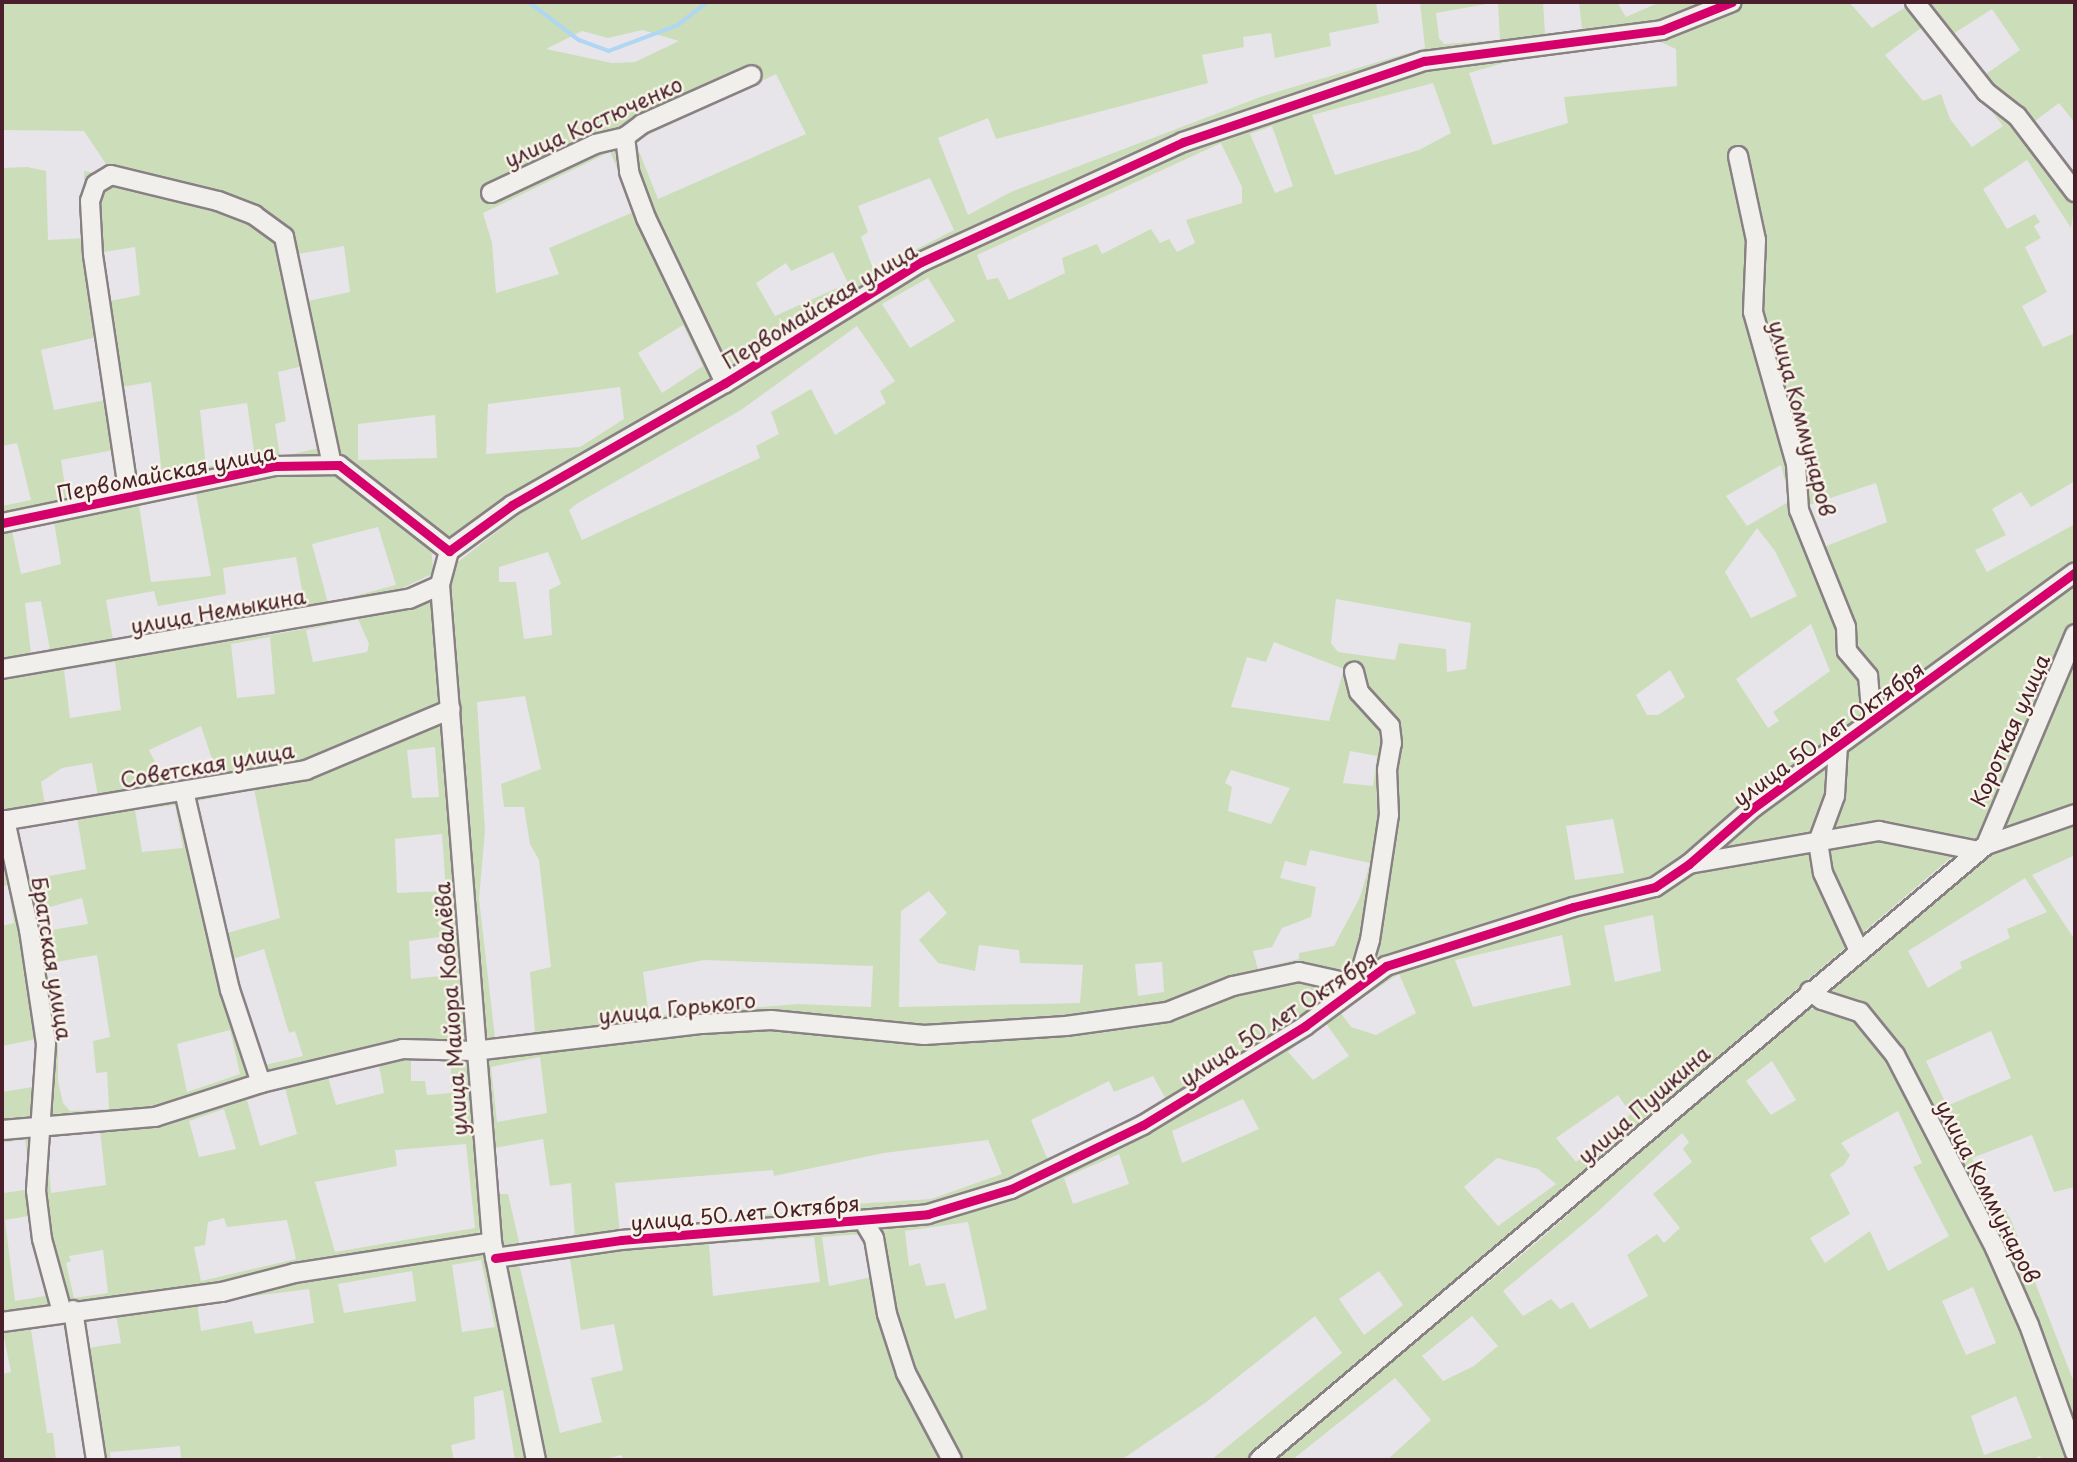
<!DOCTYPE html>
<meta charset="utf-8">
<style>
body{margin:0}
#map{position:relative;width:2077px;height:1462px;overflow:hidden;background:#e7e5e9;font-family:"Playpen Sans",sans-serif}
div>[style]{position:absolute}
.green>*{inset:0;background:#cbdeb9}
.stream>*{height:3.5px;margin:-1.75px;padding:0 1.75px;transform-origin:1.75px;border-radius:1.75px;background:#afd6f2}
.roads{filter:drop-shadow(2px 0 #898084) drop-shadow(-2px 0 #898084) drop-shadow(0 2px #898084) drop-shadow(0 -2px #898084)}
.minor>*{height:18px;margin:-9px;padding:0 9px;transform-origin:9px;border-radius:9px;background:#f0efec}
.cycleway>*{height:9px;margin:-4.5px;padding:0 4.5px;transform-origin:4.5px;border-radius:4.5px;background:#d6006c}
span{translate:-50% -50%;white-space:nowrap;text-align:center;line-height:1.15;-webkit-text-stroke:5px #f7f3e8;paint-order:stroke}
.street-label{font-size:21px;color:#4a1f2b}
.frame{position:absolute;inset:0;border:4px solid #4a1f2b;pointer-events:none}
</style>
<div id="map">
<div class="green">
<i style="clip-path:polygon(evenodd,2px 2px,1376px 2px,1379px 23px,1329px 33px,1331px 46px,1275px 58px,1271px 33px,1243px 37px,1244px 47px,1202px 55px,1208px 83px,996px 139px,988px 118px,938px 138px,968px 215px,1011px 192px,1263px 96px,1425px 48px,1420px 2px,1543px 2px,1545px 34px,1582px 29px,1579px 2px,1617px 2px,1626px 17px,1660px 2px,1724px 2px,1691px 18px,1307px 93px,823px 314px,735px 367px,723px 365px,680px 287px,622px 134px,714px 379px,496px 503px,472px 529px,445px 538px,385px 487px,353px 466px,337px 462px,279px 225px,110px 170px,84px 131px,2px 130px,2px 2px,1498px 2px,1500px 40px,1444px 44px,1439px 38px,1436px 13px,1498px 2px,2px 2px,642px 30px,679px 41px,635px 62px,612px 63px,546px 49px,582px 31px,608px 38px,642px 30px,2px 2px,776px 74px,806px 134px,658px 199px,635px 141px,776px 74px,2px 2px,610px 152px,636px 211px,549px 248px,559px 274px,496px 293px,492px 243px,483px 213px,610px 152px,2px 2px,930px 178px,954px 230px,874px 271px,861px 237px,868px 232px,858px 206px,930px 178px,2px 2px,344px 246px,350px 292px,308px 301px,298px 254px,344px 246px,2px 2px,833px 252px,848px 283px,775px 316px,756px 283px,786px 263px,791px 271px,833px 252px,2px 2px,683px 325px,703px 366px,662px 393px,638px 353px,683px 325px,2px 2px,620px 387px,624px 419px,580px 447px,486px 454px,488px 404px,620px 387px,2px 2px,435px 415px,437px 458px,358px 460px,358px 424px,435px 415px)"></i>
<i style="clip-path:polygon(evenodd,1740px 2px,1849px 2px,1872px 28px,1909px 5px,2075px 199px,2071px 228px,2027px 160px,1983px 189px,2007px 229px,2035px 214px,2040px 222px,2034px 226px,2041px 238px,2025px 247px,2047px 292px,2022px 306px,2043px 347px,2075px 333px,2075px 481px,2031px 507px,2021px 492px,1992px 509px,2006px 535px,1975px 550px,1987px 572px,2075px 524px,2075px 807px,2008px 827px,1948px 860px,1246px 1460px,1211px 1460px,1342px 1353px,1315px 1316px,1205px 1403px,1121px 1460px,954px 1460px,907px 1370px,868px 1224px,1043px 1180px,1396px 970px,1652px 884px,1373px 968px,1295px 970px,1157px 1009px,925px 1032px,835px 1022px,485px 1046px,479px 1040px,445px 596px,454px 565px,540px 498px,940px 259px,1151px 159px,1429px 66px,1657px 35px,1695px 26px,1740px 2px,1925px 25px,2003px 126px,1972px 147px,1950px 119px,1941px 94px,1923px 101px,1885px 55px,1925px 25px,1740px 2px,1658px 41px,1676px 49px,1677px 86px,1564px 97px,1568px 123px,1493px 145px,1469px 73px,1510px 61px,1658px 41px,1740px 2px,1433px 83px,1451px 133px,1419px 150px,1335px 175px,1312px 115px,1433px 83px,1740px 2px,1272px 126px,1293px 186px,1275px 193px,1250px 134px,1272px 126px,1740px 2px,1221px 143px,1242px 187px,1242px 203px,1186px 220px,1195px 243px,1177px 252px,1169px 239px,1160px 243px,1151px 229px,1102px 254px,1097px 244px,1062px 258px,1065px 273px,1009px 300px,998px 278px,987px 280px,977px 255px,1221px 143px,1740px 2px,928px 278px,955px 321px,910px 348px,882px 304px,928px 278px,1740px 2px,857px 326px,895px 381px,880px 391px,886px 403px,835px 435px,811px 389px,771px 412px,779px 434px,756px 446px,760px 458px,582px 540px,569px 510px,578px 503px,741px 410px,857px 326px,1740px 2px,1781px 465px,1790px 501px,1747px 526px,1726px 496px,1781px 465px,1740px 2px,1876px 483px,1887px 522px,1824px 547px,1809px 505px,1876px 483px,1740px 2px,1757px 528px,1775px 551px,1797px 596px,1751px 618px,1725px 572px,1757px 528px,1740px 2px,548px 552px,561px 584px,549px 590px,552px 635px,524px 639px,516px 582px,499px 582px,499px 567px,548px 552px,1740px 2px,1336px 599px,1471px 623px,1466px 669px,1447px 672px,1446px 649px,1399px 643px,1395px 660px,1338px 652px,1331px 643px,1336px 599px,1740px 2px,1811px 624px,1830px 671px,1773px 712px,1779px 721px,1768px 728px,1736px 679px,1811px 624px,1740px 2px,1274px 642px,1344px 669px,1329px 721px,1231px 707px,1247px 657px,1266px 662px,1274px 642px,1740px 2px,1670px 670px,1685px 697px,1658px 715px,1647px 715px,1636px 695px,1670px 670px,1740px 2px,525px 696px,541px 769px,501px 784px,504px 807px,524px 807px,530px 844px,539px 860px,551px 967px,530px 972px,535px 1032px,495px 1038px,479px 899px,485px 831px,477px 702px,525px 696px,1740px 2px,1350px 751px,1377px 756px,1373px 786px,1343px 783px,1350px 751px,1740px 2px,1231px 770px,1290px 788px,1271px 824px,1228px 811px,1232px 787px,1225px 783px,1231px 770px,1740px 2px,1613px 819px,1624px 873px,1575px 880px,1566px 826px,1613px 819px,1740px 2px,1310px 850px,1370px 863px,1360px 897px,1334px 946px,1299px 953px,1299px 959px,1258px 969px,1253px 951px,1272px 947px,1282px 928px,1311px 917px,1316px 887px,1280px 878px,1285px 861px,1306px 866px,1310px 850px,1740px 2px,929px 891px,947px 913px,919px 940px,938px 963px,975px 971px,979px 945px,1019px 950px,1020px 963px,1083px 965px,1080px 1003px,899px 1007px,901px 911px,929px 891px,1740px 2px,1653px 915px,1661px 971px,1615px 982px,1604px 926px,1653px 915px,1740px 2px,1562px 935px,1571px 985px,1473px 1007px,1455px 960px,1562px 935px,1740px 2px,704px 960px,873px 966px,871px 1007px,798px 1004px,649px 1016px,643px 972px,704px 960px,1740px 2px,1162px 962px,1164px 992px,1138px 996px,1135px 964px,1162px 962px,1740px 2px,1399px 974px,1416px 1013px,1376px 1035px,1351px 1027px,1340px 1012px,1399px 974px,1740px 2px,1325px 1022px,1349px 1056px,1313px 1080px,1288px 1052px,1325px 1022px,1740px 2px,1618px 1095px,1631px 1114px,1576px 1162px,1556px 1138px,1618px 1095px,1740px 2px,1243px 1099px,1259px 1129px,1182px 1163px,1172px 1131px,1243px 1099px,1740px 2px,1119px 1154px,1129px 1184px,1073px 1204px,1064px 1178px,1119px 1154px,1740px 2px,1497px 1158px,1538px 1169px,1556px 1184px,1498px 1226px,1464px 1187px,1497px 1158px,1740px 2px,968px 1222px,987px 1309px,955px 1319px,945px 1283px,926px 1286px,920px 1263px,909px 1266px,905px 1231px,968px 1222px,1740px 2px,1379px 1271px,1403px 1305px,1364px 1335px,1339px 1299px,1379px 1271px)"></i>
<i style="clip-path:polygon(evenodd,1921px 2px,2075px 2px,2075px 123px,2059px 103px,2031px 124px,2075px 177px,2075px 187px,1921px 2px,1992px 9px,2020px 50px,1986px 74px,1953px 34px,1992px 9px)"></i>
<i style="clip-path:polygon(evenodd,27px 167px,46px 171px,48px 240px,85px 238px,84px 171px,100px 174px,92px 181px,122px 483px,112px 493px,2px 515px,2px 506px,31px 500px,17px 443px,2px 446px,2px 168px,27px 167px,97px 337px,106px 400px,54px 410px,41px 350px,97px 337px,27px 167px,114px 450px,119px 482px,66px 493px,61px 460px,114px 450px)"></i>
<i style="clip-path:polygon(evenodd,111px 178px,219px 203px,265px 225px,282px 239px,328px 462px,256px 465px,132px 488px,92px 223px,96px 189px,111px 178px,135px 247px,140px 295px,105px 302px,98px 253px,135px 247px,111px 178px,303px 366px,319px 448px,280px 457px,275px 424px,286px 421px,278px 372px,303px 366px,111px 178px,151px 382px,162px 474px,134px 478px,122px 387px,151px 382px,111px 178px,247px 403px,255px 458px,206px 467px,200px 410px,247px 403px)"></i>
<i style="clip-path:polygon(evenodd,328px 467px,430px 541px,434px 573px,392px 593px,309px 612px,2px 664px,2px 526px,298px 468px,328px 467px,196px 494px,211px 576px,151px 582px,139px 505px,196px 494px,328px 467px,54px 522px,61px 564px,21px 574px,12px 531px,54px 522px,328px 467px,378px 527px,396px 585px,328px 603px,312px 544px,378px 527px,328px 467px,296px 557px,305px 607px,113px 640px,106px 600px,154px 591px,158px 606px,226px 594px,223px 568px,296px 557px,328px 467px,41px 601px,50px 650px,31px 654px,25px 603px,41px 601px)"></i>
<i style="clip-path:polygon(evenodd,432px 598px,444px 700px,441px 708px,339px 755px,2px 818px,2px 677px,288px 632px,407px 608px,432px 598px,358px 619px,369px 644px,367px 652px,313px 662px,306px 630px,358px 619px,432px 598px,270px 637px,275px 694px,237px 698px,231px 644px,270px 637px,432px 598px,115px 662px,121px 710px,70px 718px,64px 670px,115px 662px,432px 598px,201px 726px,218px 777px,167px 786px,149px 750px,201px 726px,432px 598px,92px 763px,98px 796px,45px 805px,41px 782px,62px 768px,92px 763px)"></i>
<i style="clip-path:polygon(evenodd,443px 715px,464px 1034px,455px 1040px,418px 1043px,264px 1079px,233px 990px,187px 794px,281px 778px,443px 715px,435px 747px,439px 797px,412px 798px,407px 750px,435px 747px,443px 715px,254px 789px,280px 918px,224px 934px,198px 801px,254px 789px,443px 715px,442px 834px,446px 891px,397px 893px,395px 839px,442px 834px,443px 715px,448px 936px,451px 975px,411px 979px,409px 941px,448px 936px,443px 715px,264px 949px,289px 1033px,295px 1031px,303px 1056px,265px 1065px,230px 960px,264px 949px)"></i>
<i style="clip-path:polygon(evenodd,182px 795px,257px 1081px,158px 1114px,49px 1120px,8px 823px,182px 795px,175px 805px,183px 848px,142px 852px,135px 810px,175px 805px,182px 795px,77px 818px,86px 869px,28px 880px,18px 827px,77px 818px,182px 795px,82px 898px,88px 924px,39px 932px,35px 911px,82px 898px,182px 795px,97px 955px,110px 1037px,93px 1041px,96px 1073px,107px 1072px,109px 1109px,70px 1111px,63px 1103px,58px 1081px,58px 1031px,45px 964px,97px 955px,182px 795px,230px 1030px,240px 1074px,187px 1092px,177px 1044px,230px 1030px)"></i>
<i style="clip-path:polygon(evenodd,2075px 822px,2075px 855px,2032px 875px,2075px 940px,2075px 1187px,2054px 1192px,2032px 1135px,1972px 1158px,1998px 1211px,2005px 1209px,2011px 1220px,2075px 1385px,2075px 1440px,1884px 1030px,1826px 995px,1824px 988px,1981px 857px,2008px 842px,2075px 822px,2025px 878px,2047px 912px,2007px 929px,2010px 938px,1960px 962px,1962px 968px,1928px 988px,1908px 951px,2025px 878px,2075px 822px,1991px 1031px,2011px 1078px,1947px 1106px,1926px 1061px,1991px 1031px)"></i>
<i style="clip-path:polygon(2px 830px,41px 1027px,41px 1109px,32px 1120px,2px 1125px,2px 1084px,3px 1092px,38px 1086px,37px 1039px,2px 1046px,2px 926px,14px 923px,8px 885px,2px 886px)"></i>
<i style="clip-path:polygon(evenodd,1297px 978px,1334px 989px,1332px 998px,1137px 1126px,955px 1203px,505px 1248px,497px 1240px,485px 1061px,491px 1057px,776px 1024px,925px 1037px,1204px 1003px,1297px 978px,540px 1057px,547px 1113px,497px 1122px,491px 1067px,540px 1057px,1297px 978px,1153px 1076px,1168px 1103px,1103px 1139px,1047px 1158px,1031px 1120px,1109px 1081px,1114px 1092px,1153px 1076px,1297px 978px,543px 1139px,550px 1186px,571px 1183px,575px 1239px,520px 1246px,508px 1194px,499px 1194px,494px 1148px,543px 1139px,1297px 978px,988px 1140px,1002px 1174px,931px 1199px,839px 1205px,620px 1234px,615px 1183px,773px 1170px,774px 1176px,884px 1153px,988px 1140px)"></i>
<i style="clip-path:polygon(evenodd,1816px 1008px,1837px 1009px,1875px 1030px,2027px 1327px,2073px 1460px,2042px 1460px,2040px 1456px,2031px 1460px,1387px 1460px,1431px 1420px,1395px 1378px,1292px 1460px,1273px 1460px,1536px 1243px,1758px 1047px,1800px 1012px,1816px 1008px,1772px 1061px,1796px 1100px,1771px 1115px,1746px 1081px,1772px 1061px,1816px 1008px,1898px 1111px,1922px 1163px,1913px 1167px,1949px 1236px,1888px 1271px,1870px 1231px,1825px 1263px,1810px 1238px,1850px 1214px,1830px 1174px,1844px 1165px,1850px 1155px,1841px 1143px,1898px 1111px,1816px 1008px,1682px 1133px,1689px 1142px,1683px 1149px,1692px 1162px,1653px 1194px,1680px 1228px,1664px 1243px,1657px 1234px,1627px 1255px,1648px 1296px,1590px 1329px,1573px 1302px,1560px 1309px,1551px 1299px,1523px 1316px,1503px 1291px,1593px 1216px,1682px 1133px,1816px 1008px,1973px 1287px,1996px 1343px,1966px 1355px,1942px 1301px,1973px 1287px,1816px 1008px,1472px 1316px,1498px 1346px,1474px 1366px,1443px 1381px,1422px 1356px,1472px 1316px,1816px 1008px,2016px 1396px,2032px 1438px,1984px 1455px,1971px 1416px,2016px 1396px)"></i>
<i style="clip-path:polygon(evenodd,457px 1053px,467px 1059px,471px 1073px,484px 1219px,479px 1232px,470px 1238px,269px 1273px,219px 1286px,78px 1305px,65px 1302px,45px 1236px,39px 1188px,43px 1128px,144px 1123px,193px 1112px,284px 1080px,388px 1057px,457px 1053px,451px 1056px,451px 1093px,427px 1095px,425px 1081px,411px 1081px,411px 1059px,451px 1056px,457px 1053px,379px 1065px,384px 1093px,336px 1105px,328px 1077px,379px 1065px,457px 1053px,285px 1088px,297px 1134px,260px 1146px,247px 1100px,285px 1088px,457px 1053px,224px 1109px,236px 1149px,199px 1157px,189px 1121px,224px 1109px,457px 1053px,100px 1130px,106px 1185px,51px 1193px,46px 1134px,100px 1130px,457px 1053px,466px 1144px,475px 1228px,335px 1252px,315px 1182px,397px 1166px,395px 1150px,466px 1144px,457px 1053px,224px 1218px,227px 1227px,287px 1220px,296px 1259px,201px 1281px,194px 1247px,205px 1245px,208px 1222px,224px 1218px,457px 1053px,103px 1250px,108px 1293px,74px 1298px,66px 1263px,71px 1261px,69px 1256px,103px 1250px)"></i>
<i style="clip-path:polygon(evenodd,35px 1129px,57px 1307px,2px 1317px,2px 1177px,4px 1193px,31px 1189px,25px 1139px,2px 1143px,2px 1134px,35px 1129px,34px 1215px,45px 1296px,15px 1301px,5px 1220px,34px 1215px)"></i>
<i style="clip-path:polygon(evenodd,861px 1224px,870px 1238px,884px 1317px,949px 1460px,623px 1460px,622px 1455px,600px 1460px,542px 1460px,506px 1274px,515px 1260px,861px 1224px,863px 1234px,872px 1277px,829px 1286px,822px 1237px,863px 1234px,861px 1224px,814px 1237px,820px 1282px,713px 1296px,709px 1244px,814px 1237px,861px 1224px,570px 1259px,581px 1330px,614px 1324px,623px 1370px,591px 1378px,602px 1422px,560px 1433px,519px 1264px,570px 1259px)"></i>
<i style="clip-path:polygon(evenodd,465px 1253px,485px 1254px,492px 1261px,532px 1460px,515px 1460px,503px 1390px,474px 1397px,475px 1439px,451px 1445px,454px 1460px,181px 1460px,180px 1446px,110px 1452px,111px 1460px,98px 1460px,76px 1313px,465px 1253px,481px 1260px,495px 1327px,462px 1332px,452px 1265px,481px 1260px,465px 1253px,412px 1271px,416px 1301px,344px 1313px,338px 1284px,412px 1271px,465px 1253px,309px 1289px,314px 1323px,255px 1334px,252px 1321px,201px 1331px,197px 1303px,309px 1289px,465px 1253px,116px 1314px,121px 1343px,87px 1348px,82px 1318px,116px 1314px)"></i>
<i style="clip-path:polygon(71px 1315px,93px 1460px,87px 1460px,63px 1323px,31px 1330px,47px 1433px,53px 1433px,56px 1460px,2px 1460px,2px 1374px,11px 1372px,2px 1327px)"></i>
</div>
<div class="stream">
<i style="left:529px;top:2px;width:63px;rotate:37.2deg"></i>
<i style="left:579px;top:40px;width:32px;rotate:20deg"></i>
<i style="left:609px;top:51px;width:74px;rotate:-20.6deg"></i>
<i style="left:678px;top:25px;width:37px;rotate:-38deg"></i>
</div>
<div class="roads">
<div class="minor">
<i style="left:1915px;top:2px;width:115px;rotate:51.7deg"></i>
<i style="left:1986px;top:92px;width:39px;rotate:38deg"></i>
<i style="left:2017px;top:116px;width:96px;rotate:52.7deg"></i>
<i style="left:625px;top:137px;width:35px;rotate:83deg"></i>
<i style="left:629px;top:172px;width:49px;rotate:69.7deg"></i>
<i style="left:646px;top:218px;width:183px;rotate:64.4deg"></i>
<i style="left:1738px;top:156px;width:86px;rotate:77.9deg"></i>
<i style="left:1756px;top:240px;width:72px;rotate:92.4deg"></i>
<i style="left:1753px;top:312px;width:158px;rotate:74.2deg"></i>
<i style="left:1796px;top:464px;width:46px;rotate:86.3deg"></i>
<i style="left:1799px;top:510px;width:126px;rotate:68.1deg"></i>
<i style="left:1846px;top:627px;width:24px;rotate:88deg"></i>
<i style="left:1847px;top:651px;width:33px;rotate:50deg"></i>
<i style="left:1868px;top:676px;width:44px;rotate:84.8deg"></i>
<i style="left:491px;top:193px;width:115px;rotate:-25.2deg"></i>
<i style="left:595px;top:144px;width:31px;rotate:-13deg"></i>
<i style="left:625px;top:137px;width:21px;rotate:-37deg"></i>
<i style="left:642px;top:124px;width:120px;rotate:-24deg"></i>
<i style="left:129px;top:496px;width:244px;rotate:-98.5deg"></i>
<i style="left:93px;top:255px;width:54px;rotate:-93.2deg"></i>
<i style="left:90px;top:201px;width:18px;rotate:-71deg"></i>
<i style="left:96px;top:184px;width:17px;rotate:-31deg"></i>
<i style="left:111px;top:175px;width:110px;rotate:13.7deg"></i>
<i style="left:218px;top:201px;width:39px;rotate:21deg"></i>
<i style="left:254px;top:215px;width:37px;rotate:36deg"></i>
<i style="left:284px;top:237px;width:233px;rotate:78.1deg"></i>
<i style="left:2px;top:523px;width:279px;rotate:-11.8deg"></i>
<i style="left:275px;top:466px;width:64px;rotate:-0.9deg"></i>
<i style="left:339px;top:465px;width:140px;rotate:38deg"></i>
<i style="left:449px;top:551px;width:78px;rotate:-36.1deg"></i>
<i style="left:512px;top:505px;width:245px;rotate:-29.8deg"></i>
<i style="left:725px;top:383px;width:230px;rotate:-31.7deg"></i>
<i style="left:921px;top:262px;width:288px;rotate:-24.6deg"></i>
<i style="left:1183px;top:142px;width:254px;rotate:-18.6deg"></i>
<i style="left:1424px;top:61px;width:240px;rotate:-7.4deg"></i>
<i style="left:1662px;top:30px;width:75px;rotate:-21.8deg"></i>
<i style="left:449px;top:551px;width:35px;rotate:105deg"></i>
<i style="left:440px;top:585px;width:659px;rotate:85.47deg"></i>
<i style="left:492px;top:1242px;width:222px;rotate:78.6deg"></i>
<i style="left:2px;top:669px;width:413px;rotate:-9.8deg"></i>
<i style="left:409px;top:599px;width:34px;rotate:-24deg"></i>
<i style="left:1838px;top:745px;width:51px;rotate:93.4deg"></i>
<i style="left:1835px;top:796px;width:49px;rotate:110.3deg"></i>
<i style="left:1818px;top:842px;width:31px;rotate:81deg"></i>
<i style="left:1823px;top:873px;width:86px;rotate:65.2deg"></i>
<i style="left:184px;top:791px;width:204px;rotate:77deg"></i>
<i style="left:230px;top:990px;width:98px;rotate:71.6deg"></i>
<i style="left:5px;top:820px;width:113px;rotate:77.7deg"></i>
<i style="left:29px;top:930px;width:115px;rotate:81.5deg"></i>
<i style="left:46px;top:1044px;width:147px;rotate:93.9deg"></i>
<i style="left:36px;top:1191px;width:48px;rotate:82.9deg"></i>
<i style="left:42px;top:1239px;width:76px;rotate:74.7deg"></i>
<i style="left:2px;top:821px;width:308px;rotate:-9.5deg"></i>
<i style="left:306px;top:770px;width:157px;rotate:-22.8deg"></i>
<i style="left:1986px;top:845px;width:229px;rotate:-67.1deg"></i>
<i style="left:1689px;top:864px;width:193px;rotate:-9.9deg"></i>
<i style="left:1879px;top:831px;width:102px;rotate:11.3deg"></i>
<i style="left:1810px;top:991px;width:15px;rotate:37deg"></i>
<i style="left:1822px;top:1000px;width:40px;rotate:18deg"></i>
<i style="left:1860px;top:1012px;width:55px;rotate:50.9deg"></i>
<i style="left:1895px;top:1055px;width:217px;rotate:62.6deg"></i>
<i style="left:1995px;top:1248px;width:84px;rotate:66.2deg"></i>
<i style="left:2029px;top:1325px;width:136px;rotate:70.2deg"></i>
<i style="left:2px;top:1130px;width:154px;rotate:-4.9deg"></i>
<i style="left:155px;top:1117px;width:111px;rotate:-17.8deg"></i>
<i style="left:261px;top:1083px;width:146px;rotate:-13.5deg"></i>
<i style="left:403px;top:1049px;width:71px;rotate:1.6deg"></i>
<i style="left:474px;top:1051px;width:230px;rotate:-6.8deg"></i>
<i style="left:702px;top:1024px;width:69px;rotate:-3.3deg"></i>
<i style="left:771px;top:1020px;width:154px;rotate:5.6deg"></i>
<i style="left:924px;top:1035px;width:142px;rotate:-3.6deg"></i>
<i style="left:1066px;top:1026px;width:102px;rotate:-7.9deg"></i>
<i style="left:1167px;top:1012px;width:71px;rotate:-21.5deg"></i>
<i style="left:1233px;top:986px;width:67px;rotate:-12deg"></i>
<i style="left:1299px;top:972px;width:59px;rotate:12.6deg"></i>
<i style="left:1357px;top:985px;width:47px;rotate:-73.9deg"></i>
<i style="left:1370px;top:940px;width:126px;rotate:-81.4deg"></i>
<i style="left:1389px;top:815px;width:45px;rotate:-92.5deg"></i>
<i style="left:1387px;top:770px;width:27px;rotate:-80deg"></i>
<i style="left:1392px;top:743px;width:17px;rotate:-97deg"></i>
<i style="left:1390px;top:726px;width:46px;rotate:-132.4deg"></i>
<i style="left:1359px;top:692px;width:21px;rotate:-104deg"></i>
<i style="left:863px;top:1220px;width:21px;rotate:59deg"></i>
<i style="left:874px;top:1238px;width:77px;rotate:80.3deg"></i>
<i style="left:887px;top:1314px;width:62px;rotate:72.1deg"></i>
<i style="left:906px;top:1373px;width:98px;rotate:62.1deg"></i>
<i style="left:495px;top:1258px;width:127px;rotate:-8.1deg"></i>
<i style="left:621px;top:1240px;width:308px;rotate:-4.8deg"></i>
<i style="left:928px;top:1214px;width:87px;rotate:-16.8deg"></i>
<i style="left:1011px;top:1189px;width:147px;rotate:-25.9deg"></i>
<i style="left:1143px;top:1125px;width:190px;rotate:-31.4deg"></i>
<i style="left:1305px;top:1026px;width:101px;rotate:-36.5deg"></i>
<i style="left:1386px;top:966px;width:196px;rotate:-17.5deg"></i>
<i style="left:1573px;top:907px;width:84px;rotate:-13.7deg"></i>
<i style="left:1655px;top:887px;width:41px;rotate:-34.1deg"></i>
<i style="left:1689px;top:864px;width:85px;rotate:-41.2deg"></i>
<i style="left:1753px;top:808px;width:399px;rotate:-36.2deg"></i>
<i style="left:73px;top:1310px;width:152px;rotate:81.3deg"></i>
<i style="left:2px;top:1322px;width:222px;rotate:-7.8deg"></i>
<i style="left:222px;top:1292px;width:75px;rotate:-14.6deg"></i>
<i style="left:295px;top:1273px;width:199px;rotate:-8.9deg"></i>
<i style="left:1259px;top:1460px;width:952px;rotate:-40.23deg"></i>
<i style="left:1986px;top:845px;width:94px;rotate:-19.2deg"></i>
</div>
</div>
<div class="cycleway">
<i style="left:2px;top:523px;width:279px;rotate:-11.8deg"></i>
<i style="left:275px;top:466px;width:64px;rotate:-0.9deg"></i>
<i style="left:339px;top:465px;width:140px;rotate:38deg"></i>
<i style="left:449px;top:551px;width:78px;rotate:-36.1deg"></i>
<i style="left:512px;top:505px;width:245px;rotate:-29.8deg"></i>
<i style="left:725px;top:383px;width:230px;rotate:-31.7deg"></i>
<i style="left:921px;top:262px;width:288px;rotate:-24.6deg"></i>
<i style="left:1183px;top:142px;width:254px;rotate:-18.6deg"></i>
<i style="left:1424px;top:61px;width:240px;rotate:-7.4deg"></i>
<i style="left:1662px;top:30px;width:75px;rotate:-21.8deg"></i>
<i style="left:495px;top:1258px;width:127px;rotate:-8.1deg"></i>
<i style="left:621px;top:1240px;width:308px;rotate:-4.8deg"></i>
<i style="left:928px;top:1214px;width:87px;rotate:-16.8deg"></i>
<i style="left:1011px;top:1189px;width:147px;rotate:-25.9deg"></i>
<i style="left:1143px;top:1125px;width:190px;rotate:-31.4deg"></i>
<i style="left:1305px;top:1026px;width:101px;rotate:-36.5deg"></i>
<i style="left:1386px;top:966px;width:196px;rotate:-17.5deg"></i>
<i style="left:1573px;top:907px;width:84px;rotate:-13.7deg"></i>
<i style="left:1655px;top:887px;width:41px;rotate:-34.1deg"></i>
<i style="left:1689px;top:864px;width:85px;rotate:-41.2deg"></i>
<i style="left:1753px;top:808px;width:399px;rotate:-36.2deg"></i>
</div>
<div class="street-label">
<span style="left:593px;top:121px;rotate:-24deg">улица Костюченко</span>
<span style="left:819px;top:305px;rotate:-31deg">Первомайская улица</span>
<span style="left:1803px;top:418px;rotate:75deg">улица Коммунаров</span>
<span style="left:166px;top:472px;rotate:-11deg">Первомайская улица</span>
<span style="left:218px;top:610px;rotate:-10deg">улица Немыкина</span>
<span style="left:2009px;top:730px;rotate:-66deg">Короткая улица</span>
<span style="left:1828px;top:733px;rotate:-36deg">улица 50 лет Октября</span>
<span style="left:207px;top:764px;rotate:-10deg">Советская улица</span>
<span style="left:53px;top:958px;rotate:81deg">Братская улица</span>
<span style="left:677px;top:1007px;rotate:-6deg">улица Горького</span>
<span style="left:450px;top:1009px;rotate:-94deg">улица Майора Ковалёва</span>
<span style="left:1278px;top:1018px;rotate:-33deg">улица 50 лет Октября</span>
<span style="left:1643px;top:1104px;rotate:-41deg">улица Пушкина</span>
<span style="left:1989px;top:1191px;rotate:63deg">улица Коммунаров</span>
<span style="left:745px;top:1212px;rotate:-5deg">улица 50 лет Октября</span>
</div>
<div class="frame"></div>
</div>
